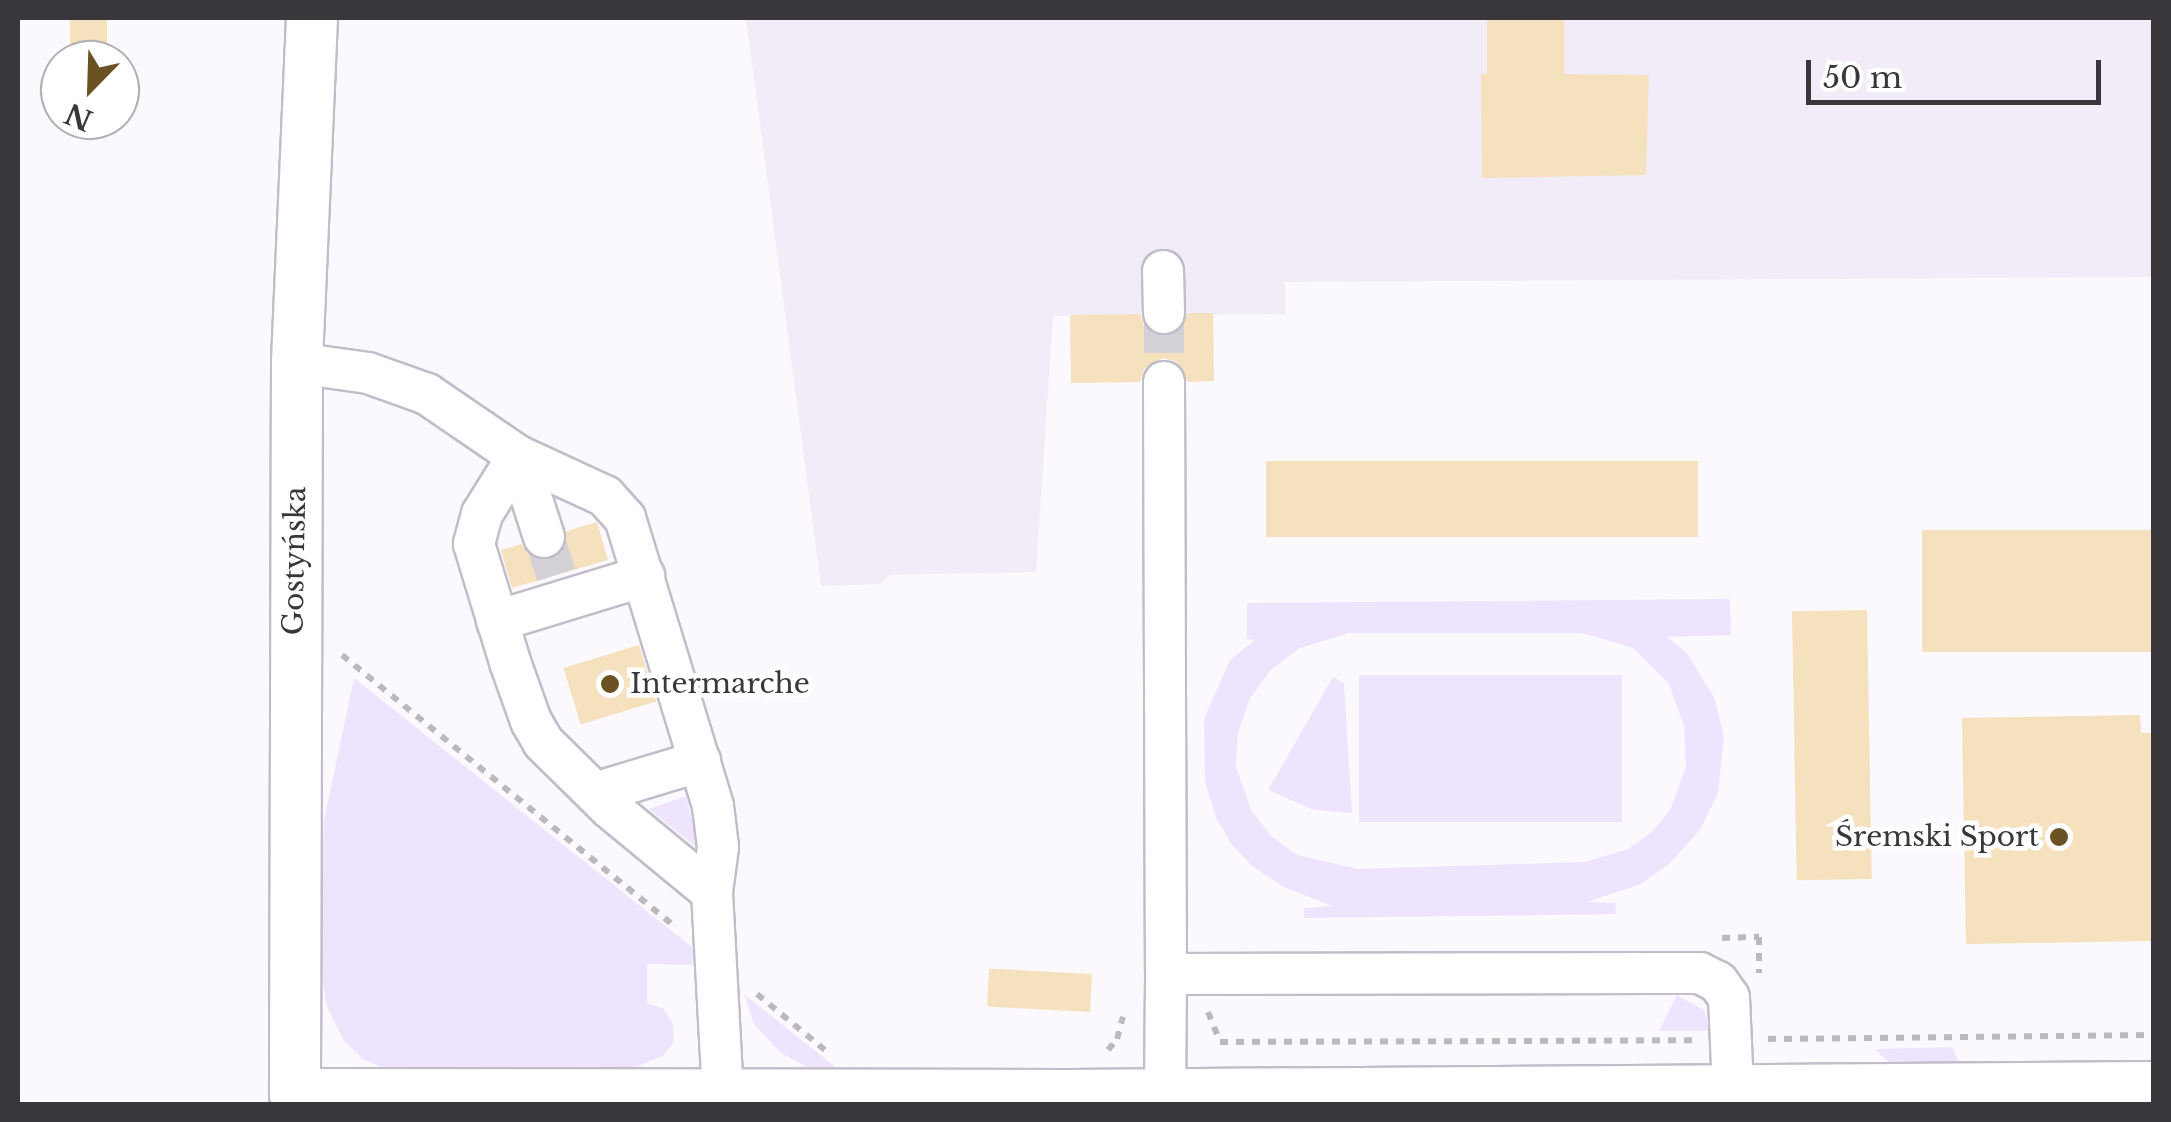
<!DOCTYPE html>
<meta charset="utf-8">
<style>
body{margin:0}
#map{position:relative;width:2171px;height:1122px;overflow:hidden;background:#fbf9fe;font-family:"Libre Baskerville",serif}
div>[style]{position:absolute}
.built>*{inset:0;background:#f1ecf8}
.green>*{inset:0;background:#eee4fe;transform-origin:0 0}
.building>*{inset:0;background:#f5e1be;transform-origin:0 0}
.minor-tunnel>*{height:40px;margin-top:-20px;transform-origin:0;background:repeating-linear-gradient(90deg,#d4d2d7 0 40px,transparent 0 60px)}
.path>*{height:6px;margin-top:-3px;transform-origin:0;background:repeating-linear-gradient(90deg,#bbb9be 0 8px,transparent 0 16px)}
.roads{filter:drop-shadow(2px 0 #c1bdc9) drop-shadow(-2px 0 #c1bdc9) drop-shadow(0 2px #c1bdc9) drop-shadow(0 -2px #c1bdc9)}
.minor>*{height:40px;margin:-20px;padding:0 20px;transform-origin:20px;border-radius:20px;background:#fff}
.major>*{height:50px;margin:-25px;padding:0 25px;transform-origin:25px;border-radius:25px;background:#fff}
.dots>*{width:28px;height:28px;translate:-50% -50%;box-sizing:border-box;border:5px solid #fff;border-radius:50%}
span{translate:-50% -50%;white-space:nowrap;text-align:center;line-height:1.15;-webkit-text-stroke:9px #fff;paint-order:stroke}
.street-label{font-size:28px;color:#39373c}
.poi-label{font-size:28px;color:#39373c}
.left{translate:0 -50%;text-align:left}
.right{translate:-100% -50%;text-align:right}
.frame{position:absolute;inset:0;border:20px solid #39373c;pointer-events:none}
.north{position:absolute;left:40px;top:40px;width:100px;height:100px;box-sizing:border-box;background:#fff;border:2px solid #b0afb1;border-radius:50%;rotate:203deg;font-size:28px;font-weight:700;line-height:40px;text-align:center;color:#39373c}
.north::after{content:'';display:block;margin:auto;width:35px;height:45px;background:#6b5223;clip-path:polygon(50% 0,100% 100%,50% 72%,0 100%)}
.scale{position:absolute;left:1806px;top:60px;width:295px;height:45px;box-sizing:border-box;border:5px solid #39373c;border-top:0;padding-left:12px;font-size:30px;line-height:35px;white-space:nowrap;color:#39373c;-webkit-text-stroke:8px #fff;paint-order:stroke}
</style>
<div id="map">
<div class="built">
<i style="clip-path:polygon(746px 18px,2153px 18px,2153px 277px,1285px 282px,1285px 314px,1053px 316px,1036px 572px,891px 575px,880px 584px,821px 586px)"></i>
</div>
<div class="green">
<i style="clip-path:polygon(evenodd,1730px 599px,1731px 635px,1667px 637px,1687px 653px,1715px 699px,1724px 737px,1718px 793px,1700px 830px,1669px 864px,1641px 884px,1587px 902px,1615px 903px,1616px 914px,1304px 918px,1304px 908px,1332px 906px,1284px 887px,1253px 867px,1232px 845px,1216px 818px,1205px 782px,1204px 719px,1230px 660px,1255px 640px,1247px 639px,1247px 603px,1730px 599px,1349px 633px,1582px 633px,1633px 648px,1669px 684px,1684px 726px,1686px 767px,1670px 810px,1653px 831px,1628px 849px,1585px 862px,1358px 869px,1297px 855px,1271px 836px,1251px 810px,1236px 767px,1238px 733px,1250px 698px,1271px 670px,1300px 648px,1349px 633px)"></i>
<i style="left:1622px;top:675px;width:147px;height:263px;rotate:90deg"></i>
<i style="clip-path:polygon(1333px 677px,1344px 683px,1352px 813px,1314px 810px,1268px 790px)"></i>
<i style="clip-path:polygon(354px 678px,693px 948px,692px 965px,647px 964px,647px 1003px,664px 1009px,673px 1024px,674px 1042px,663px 1056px,631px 1069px,391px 1071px,363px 1059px,344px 1041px,327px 1006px,319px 962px,324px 820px)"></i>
<i style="clip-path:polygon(686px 796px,695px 830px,695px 846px,649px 809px)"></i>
<i style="clip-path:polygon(744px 994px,839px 1070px,807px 1067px,781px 1053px,754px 1024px)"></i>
<i style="clip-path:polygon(1677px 995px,1704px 1010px,1710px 1031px,1659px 1031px)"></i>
<i style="clip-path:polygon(1952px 1047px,1959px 1063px,1889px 1063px,1875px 1049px)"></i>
</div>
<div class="building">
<i style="left:70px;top:18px;width:37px;height:40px"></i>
<i style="clip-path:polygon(1487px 18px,1564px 18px,1564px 74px,1649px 75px,1646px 175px,1482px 178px,1481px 74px,1487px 74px)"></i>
<i style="clip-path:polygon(1188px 313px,1213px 313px,1214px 381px,1188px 382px,1177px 362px,1163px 358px,1144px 369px,1140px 382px,1071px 383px,1070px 315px,1140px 314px,1144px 326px,1164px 337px,1177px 333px)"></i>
<i style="left:1266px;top:461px;width:432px;height:76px"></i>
<i style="clip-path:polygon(597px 522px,608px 560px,512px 588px,501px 550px,521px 544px,529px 555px,550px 560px,562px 552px,567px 531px)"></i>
<i style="left:2154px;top:530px;width:122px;height:232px;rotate:90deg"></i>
<i style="left:1867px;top:610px;width:269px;height:75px;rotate:89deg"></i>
<i style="left:639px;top:645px;width:59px;height:79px;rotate:73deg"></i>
<i style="clip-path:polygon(2140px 715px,2141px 733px,2154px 733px,2154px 941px,1966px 944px,1962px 718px)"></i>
<i style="left:1092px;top:974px;width:38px;height:103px;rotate:93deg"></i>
</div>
<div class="minor-tunnel">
<i style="left:1164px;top:313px;width:69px;rotate:90deg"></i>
<i style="left:544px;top:537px;width:40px;rotate:72deg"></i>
</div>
<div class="path">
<i style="left:342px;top:655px;width:429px;rotate:39.2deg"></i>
<i style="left:1722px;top:938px;width:37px;rotate:-2deg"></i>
<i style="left:1759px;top:937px;width:36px;rotate:90deg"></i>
<i style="left:757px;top:994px;width:88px;rotate:39.5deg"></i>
<i style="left:1208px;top:1012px;width:32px;rotate:68deg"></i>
<i style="left:1220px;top:1042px;width:475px;rotate:-0.2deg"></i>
<i style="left:1768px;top:1039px;width:386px;rotate:-0.6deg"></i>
<i style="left:1108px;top:1050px;width:14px;rotate:-51deg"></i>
<i style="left:1117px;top:1039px;width:23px;rotate:-75deg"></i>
</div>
<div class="roads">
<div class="minor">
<i style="left:1163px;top:271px;width:42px;rotate:88.6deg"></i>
<i style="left:297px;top:363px;width:72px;rotate:8deg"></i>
<i style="left:368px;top:373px;width:63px;rotate:19.6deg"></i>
<i style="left:427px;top:394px;width:110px;rotate:34.3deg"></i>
<i style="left:518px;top:456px;width:68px;rotate:121.8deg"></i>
<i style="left:482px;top:514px;width:31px;rotate:105deg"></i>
<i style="left:474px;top:544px;width:123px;rotate:73deg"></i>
<i style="left:510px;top:662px;width:63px;rotate:70.4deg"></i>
<i style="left:531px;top:721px;width:24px;rotate:60deg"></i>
<i style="left:543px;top:742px;width:94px;rotate:44.6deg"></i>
<i style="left:610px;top:808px;width:132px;rotate:39.5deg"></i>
<i style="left:712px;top:892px;width:204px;rotate:86.9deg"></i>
<i style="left:1164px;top:382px;width:592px;rotate:89.81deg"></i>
<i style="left:518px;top:456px;width:96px;rotate:24.7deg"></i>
<i style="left:605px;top:496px;width:30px;rotate:48deg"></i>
<i style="left:625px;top:518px;width:301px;rotate:73deg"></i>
<i style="left:713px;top:806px;width:41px;rotate:83deg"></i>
<i style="left:718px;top:847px;width:45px;rotate:97.6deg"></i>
<i style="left:518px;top:456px;width:85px;rotate:72.2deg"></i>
<i style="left:497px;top:621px;width:154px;rotate:-17deg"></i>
<i style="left:595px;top:793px;width:110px;rotate:-16.9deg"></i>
<i style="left:1165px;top:1094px;width:120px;rotate:-89.5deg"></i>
<i style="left:1166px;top:974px;width:534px;rotate:-0.11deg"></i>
<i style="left:1700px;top:973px;width:20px;rotate:27deg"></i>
<i style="left:1718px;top:982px;width:19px;rotate:55deg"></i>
<i style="left:1729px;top:998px;width:92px;rotate:87.5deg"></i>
</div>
<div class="major">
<i style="left:312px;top:18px;width:345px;rotate:92.5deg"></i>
<i style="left:297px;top:363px;width:731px;rotate:90.16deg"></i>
<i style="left:295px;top:1094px;width:774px;rotate:0.07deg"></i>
<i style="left:1069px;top:1095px;width:1085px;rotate:-0.42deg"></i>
</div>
</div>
<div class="dots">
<i style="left:610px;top:684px;background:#6b5223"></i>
<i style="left:2059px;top:837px;background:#6b5223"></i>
</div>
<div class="street-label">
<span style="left:295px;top:561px;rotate:-89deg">Gostyńska</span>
</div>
<div class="poi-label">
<span class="left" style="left:630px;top:684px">Intermarche</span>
<span class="right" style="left:2039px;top:837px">Śremski Sport</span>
</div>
<div class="frame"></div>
<div class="north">N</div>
<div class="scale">50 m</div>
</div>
